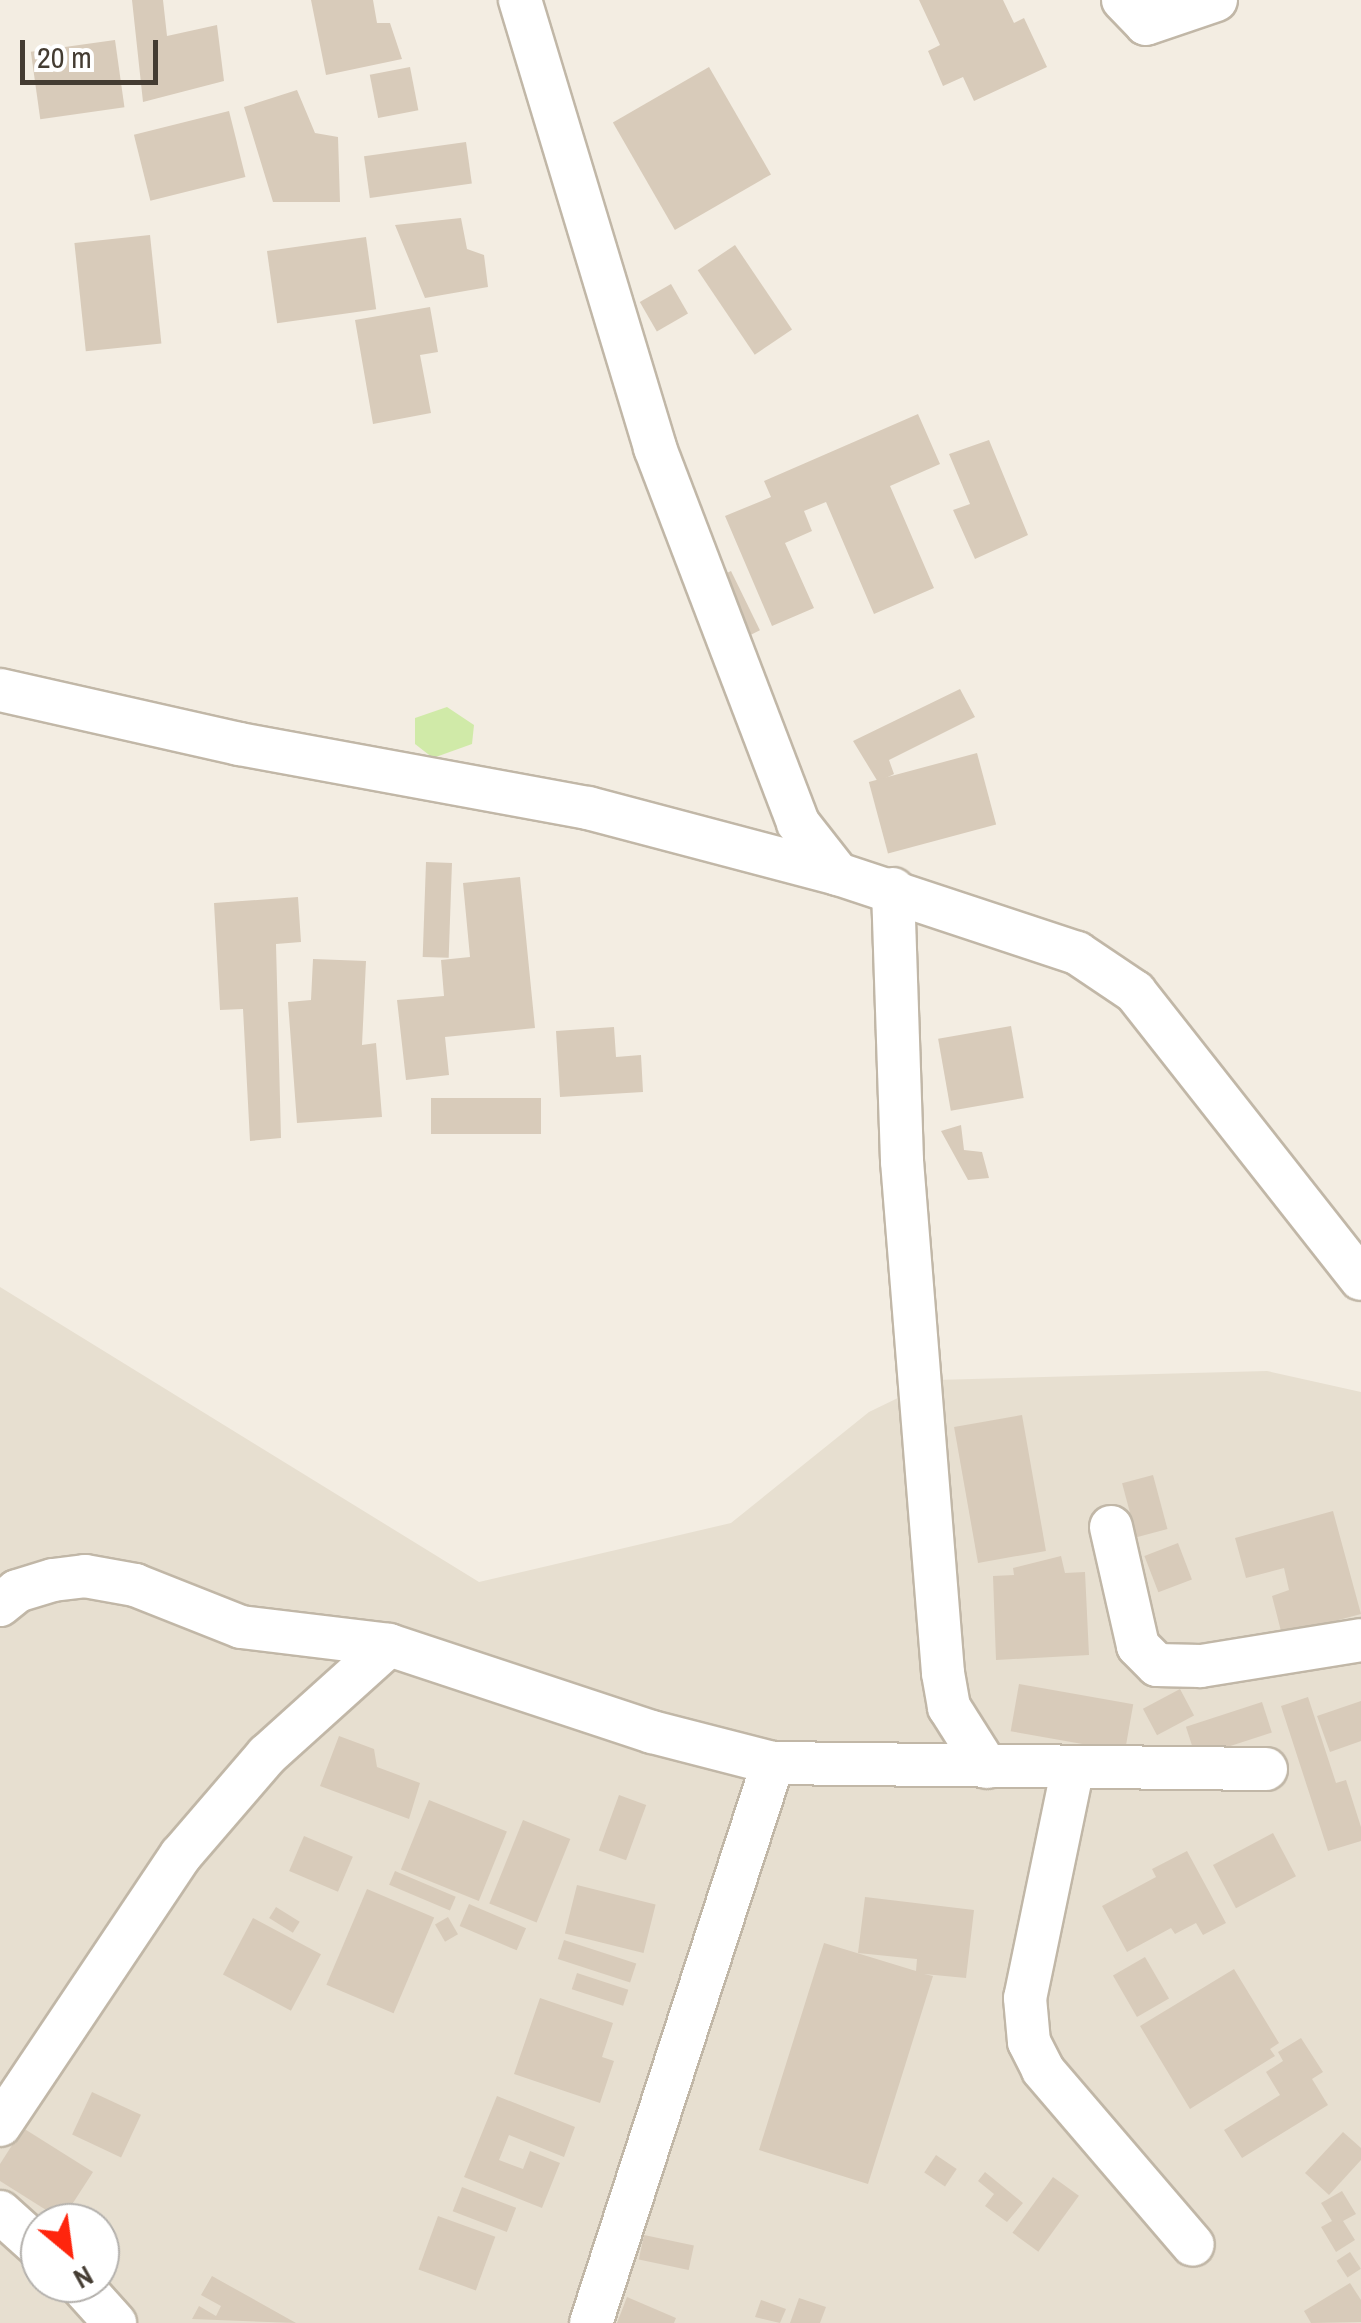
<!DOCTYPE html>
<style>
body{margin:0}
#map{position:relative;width:1361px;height:2323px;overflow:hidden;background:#f3ede2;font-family:"Archivo Narrow",sans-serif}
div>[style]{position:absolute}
.residential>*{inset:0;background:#e7dfd0}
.green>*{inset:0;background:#d0eaa8}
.building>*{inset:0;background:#d8cbba;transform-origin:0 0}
.roads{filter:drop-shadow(2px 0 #c1b7a7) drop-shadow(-2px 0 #c1b7a7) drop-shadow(0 2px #c1b7a7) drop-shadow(0 -2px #c1b7a7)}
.street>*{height:42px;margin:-21px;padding:0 21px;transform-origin:21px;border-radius:21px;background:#fff}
span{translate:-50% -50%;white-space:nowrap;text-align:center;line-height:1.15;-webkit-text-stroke:8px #fff;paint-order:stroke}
.north{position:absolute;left:20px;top:2203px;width:100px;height:100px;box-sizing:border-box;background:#fff;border:2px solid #b4b1ad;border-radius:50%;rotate:151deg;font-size:28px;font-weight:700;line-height:40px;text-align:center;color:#443c32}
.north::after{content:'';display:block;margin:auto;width:35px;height:45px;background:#ff250d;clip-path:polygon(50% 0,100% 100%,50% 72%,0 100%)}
.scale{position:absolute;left:20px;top:40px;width:138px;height:45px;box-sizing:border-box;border:5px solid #443c32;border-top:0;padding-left:12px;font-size:30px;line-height:35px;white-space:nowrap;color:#443c32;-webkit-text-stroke:8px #fff;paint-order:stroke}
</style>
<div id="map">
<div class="residential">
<i style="clip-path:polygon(evenodd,0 1287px,479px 1582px,731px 1523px,869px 1412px,935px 1380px,1267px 1371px,1361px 1392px,1361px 2323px,0 2323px,0 1287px,40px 2223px,100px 2223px,100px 2283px,40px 2283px,40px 2223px)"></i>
</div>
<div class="green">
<i style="clip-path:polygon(447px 707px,474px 725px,472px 744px,433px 758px,415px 744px,415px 718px)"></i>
</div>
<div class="building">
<i style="clip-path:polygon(132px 0,163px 0,167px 36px,217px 25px,224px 81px,143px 102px)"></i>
<i style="clip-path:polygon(311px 0,373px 0,377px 23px,390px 23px,402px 59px,326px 75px)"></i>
<i style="clip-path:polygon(919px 0,1003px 0,1014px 23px,1024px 18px,1047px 67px,974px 101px,963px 77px,943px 86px,928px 51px,940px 45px)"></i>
<i style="left:115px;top:40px;width:68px;height:85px;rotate:82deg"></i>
<i style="left:410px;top:67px;width:44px;height:41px;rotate:79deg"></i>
<i style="left:709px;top:67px;width:124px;height:111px;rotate:60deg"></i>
<i style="clip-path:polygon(297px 90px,315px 133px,338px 137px,340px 202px,273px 202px,244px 107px)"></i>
<i style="left:229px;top:111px;width:68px;height:98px;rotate:76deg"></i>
<i style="left:466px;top:142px;width:42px;height:103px;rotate:82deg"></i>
<i style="clip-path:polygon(461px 218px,467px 249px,484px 255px,488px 287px,425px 298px,395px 225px)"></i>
<i style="left:150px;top:235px;width:109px;height:76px;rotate:84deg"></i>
<i style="left:366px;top:237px;width:73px;height:100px;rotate:82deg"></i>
<i style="left:735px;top:245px;width:102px;height:45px;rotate:56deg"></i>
<i style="left:671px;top:284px;width:34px;height:36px;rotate:60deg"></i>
<i style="clip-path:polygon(430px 307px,438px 352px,420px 355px,431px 413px,373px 424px,355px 320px)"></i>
<i style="clip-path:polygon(918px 414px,940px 464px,890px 486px,934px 588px,874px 614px,826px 502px,804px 511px,812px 531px,785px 543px,814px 608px,772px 626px,725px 516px,771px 497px,764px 481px)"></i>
<i style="clip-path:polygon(989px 440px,1028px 535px,975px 559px,953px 510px,970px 504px,949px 454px)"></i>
<i style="left:731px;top:571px;width:66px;height:27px;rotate:64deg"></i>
<i style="clip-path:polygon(960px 689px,975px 717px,889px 760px,894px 774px,878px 782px,853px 741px)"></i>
<i style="left:977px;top:753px;width:74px;height:112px;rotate:75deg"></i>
<i style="left:426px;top:862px;width:26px;height:95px;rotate:2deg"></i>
<i style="clip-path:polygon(520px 877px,535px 1028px,445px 1037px,449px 1075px,406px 1080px,397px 1000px,444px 996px,441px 960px,470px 957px,463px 883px)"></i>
<i style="clip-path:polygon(298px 897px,301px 942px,276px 944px,281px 1138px,250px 1141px,243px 1009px,220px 1010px,214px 903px)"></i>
<i style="clip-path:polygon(313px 959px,366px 961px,362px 1045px,376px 1043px,382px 1117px,297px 1123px,288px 1002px,311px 1000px)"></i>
<i style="left:1011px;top:1026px;width:73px;height:74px;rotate:80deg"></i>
<i style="clip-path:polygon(614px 1027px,616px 1057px,641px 1055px,643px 1092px,560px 1097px,556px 1031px)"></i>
<i style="left:541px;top:1098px;width:36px;height:110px;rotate:90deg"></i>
<i style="clip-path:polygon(961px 1125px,964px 1150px,982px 1152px,989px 1178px,968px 1180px,941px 1131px)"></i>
<i style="left:1022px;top:1415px;width:138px;height:69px;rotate:80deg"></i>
<i style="left:1153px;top:1475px;width:56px;height:32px;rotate:75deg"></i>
<i style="clip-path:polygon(1333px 1511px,1361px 1614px,1282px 1635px,1272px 1596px,1289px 1590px,1284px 1568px,1246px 1578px,1235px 1538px)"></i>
<i style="left:1178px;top:1543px;width:39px;height:36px;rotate:69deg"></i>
<i style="clip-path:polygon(1061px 1556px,1065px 1573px,1085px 1572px,1089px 1655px,996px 1660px,993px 1576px,1014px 1575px,1013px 1568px)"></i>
<i style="left:1019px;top:1684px;width:116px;height:48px;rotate:10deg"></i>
<i style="left:1180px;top:1689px;width:30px;height:42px;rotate:62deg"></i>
<i style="clip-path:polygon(1308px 1697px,1336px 1783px,1346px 1780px,1361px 1827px,1361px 1841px,1328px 1851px,1281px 1706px)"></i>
<i style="clip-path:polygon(1361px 1701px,1361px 1741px,1330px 1752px,1317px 1716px)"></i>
<i style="left:1262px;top:1702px;width:32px;height:80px;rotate:72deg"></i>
<i style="clip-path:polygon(339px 1736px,374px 1749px,377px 1767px,420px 1783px,409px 1819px,320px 1786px)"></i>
<i style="left:619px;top:1795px;width:29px;height:59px;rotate:20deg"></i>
<i style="left:429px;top:1800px;width:84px;height:75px;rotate:22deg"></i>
<i style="left:523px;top:1820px;width:51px;height:90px;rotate:22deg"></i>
<i style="left:1273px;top:1833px;width:49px;height:68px;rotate:62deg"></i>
<i style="left:304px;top:1836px;width:53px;height:38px;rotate:23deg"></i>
<i style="clip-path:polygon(1187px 1851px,1226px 1923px,1203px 1935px,1196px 1923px,1175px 1934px,1171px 1928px,1127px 1952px,1102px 1906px,1156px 1877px,1152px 1869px)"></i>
<i style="left:395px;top:1871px;width:66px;height:15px;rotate:23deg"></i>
<i style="left:577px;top:1885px;width:81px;height:50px;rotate:14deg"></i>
<i style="left:367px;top:1889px;width:73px;height:104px;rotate:23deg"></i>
<i style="clip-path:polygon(865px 1897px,974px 1910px,966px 1978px,924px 1974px,933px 1976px,868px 2184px,759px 2150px,824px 1943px,916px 1971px,917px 1959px,858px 1953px)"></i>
<i style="left:469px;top:1904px;width:62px;height:24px;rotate:23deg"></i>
<i style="left:276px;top:1907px;width:28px;height:13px;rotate:32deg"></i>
<i style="left:448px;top:1917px;width:20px;height:15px;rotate:60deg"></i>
<i style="left:253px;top:1918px;width:77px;height:64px;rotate:28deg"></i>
<i style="left:564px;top:1940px;width:76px;height:20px;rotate:18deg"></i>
<i style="left:1145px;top:1957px;width:48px;height:37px;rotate:60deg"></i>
<i style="clip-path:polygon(1234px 1969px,1279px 2043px,1270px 2049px,1275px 2056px,1190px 2109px,1140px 2026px)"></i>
<i style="left:577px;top:1973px;width:54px;height:17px;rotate:18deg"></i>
<i style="clip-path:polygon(540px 1998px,613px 2023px,602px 2057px,614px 2061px,600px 2103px,514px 2074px)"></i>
<i style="clip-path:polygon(1301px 2038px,1323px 2072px,1312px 2079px,1328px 2105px,1242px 2158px,1224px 2130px,1280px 2095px,1266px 2072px,1283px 2061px,1278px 2052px)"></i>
<i style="left:92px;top:2092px;width:54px;height:47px;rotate:25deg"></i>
<i style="clip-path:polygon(497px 2096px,575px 2127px,564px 2157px,509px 2135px,499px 2160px,523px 2169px,530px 2151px,560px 2163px,542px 2208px,464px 2177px)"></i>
<i style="clip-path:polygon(23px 2128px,93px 2172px,62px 2220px,0 2181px,0 2164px)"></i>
<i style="clip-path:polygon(1343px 2132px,1361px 2148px,1361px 2160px,1329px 2195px,1305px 2173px)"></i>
<i style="left:936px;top:2155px;width:25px;height:21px;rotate:34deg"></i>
<i style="clip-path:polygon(985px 2172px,1023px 2203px,1007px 2222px,985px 2206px,994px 2194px,978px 2181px)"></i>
<i style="left:1053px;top:2177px;width:32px;height:69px;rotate:36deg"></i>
<i style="left:462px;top:2187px;width:58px;height:26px;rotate:21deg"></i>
<i style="clip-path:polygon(1342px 2191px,1356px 2214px,1343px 2221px,1355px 2240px,1336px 2252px,1321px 2227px,1332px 2221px,1321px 2203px)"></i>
<i style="left:438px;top:2216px;width:61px;height:57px;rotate:20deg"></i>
<i style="left:644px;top:2235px;width:51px;height:25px;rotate:12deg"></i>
<i style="left:1350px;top:2252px;width:20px;height:16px;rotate:57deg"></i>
<i style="clip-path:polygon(212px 2276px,296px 2323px,192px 2319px,199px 2306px,216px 2316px,221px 2306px,201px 2295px)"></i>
<i style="clip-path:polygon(1350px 2283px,1361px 2300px,1361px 2322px,1311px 2323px,1304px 2311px)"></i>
<i style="clip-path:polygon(627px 2297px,676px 2318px,674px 2323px,617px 2323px)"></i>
<i style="clip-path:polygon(799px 2298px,826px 2307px,820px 2323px,790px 2323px)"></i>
<i style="clip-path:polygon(761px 2300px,786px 2309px,780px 2323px,755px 2317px)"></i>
</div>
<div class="roads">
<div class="street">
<i style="left:520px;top:0;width:468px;rotate:73.2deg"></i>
<i style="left:655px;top:448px;width:401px;rotate:69.1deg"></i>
<i style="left:798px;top:823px;width:65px;rotate:51.9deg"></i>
<i style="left:838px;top:874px;width:252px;rotate:18.3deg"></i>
<i style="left:1077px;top:953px;width:70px;rotate:33.9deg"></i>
<i style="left:1135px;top:992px;width:365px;rotate:51.8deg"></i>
<i style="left:1123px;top:0;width:33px;rotate:46deg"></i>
<i style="left:1146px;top:24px;width:74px;rotate:-18.9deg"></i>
<i style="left:0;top:690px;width:245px;rotate:12.7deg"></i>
<i style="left:239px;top:744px;width:355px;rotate:10.4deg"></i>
<i style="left:588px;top:808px;width:259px;rotate:14.8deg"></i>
<i style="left:893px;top:889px;width:272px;rotate:88.1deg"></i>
<i style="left:902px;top:1161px;width:514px;rotate:85.42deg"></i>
<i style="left:943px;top:1673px;width:35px;rotate:80deg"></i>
<i style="left:949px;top:1707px;width:71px;rotate:57.7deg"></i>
<i style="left:1111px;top:1527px;width:122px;rotate:77.2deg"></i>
<i style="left:1138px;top:1646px;width:27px;rotate:45deg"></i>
<i style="left:1157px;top:1665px;width:44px;rotate:1.3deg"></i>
<i style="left:1201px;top:1666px;width:162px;rotate:-9.2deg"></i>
<i style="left:0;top:1605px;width:22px;rotate:-39deg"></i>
<i style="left:17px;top:1591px;width:38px;rotate:-17deg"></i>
<i style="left:53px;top:1580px;width:32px;rotate:-7deg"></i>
<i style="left:85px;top:1576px;width:51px;rotate:10.2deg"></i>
<i style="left:135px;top:1585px;width:114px;rotate:21.6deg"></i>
<i style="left:241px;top:1627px;width:149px;rotate:6.9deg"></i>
<i style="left:389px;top:1645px;width:277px;rotate:18.3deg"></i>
<i style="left:652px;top:1732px;width:125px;rotate:14.4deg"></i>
<i style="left:773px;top:1763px;width:493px;rotate:0.7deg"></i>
<i style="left:1073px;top:1767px;width:236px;rotate:101.7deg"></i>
<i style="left:1025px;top:1998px;width:44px;rotate:84.8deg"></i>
<i style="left:1029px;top:2042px;width:31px;rotate:63deg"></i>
<i style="left:1043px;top:2070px;width:230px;rotate:49.4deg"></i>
<i style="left:0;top:2125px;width:325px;rotate:-56.2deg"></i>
<i style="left:181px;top:1855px;width:132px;rotate:-49.3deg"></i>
<i style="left:267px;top:1755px;width:164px;rotate:-42deg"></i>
<i style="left:0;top:2212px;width:54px;rotate:42deg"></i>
<i style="left:79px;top:2283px;width:54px;rotate:48deg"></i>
<i style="left:591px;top:2323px;width:589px;rotate:-72deg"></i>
</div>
</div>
<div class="north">N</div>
<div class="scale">20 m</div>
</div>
